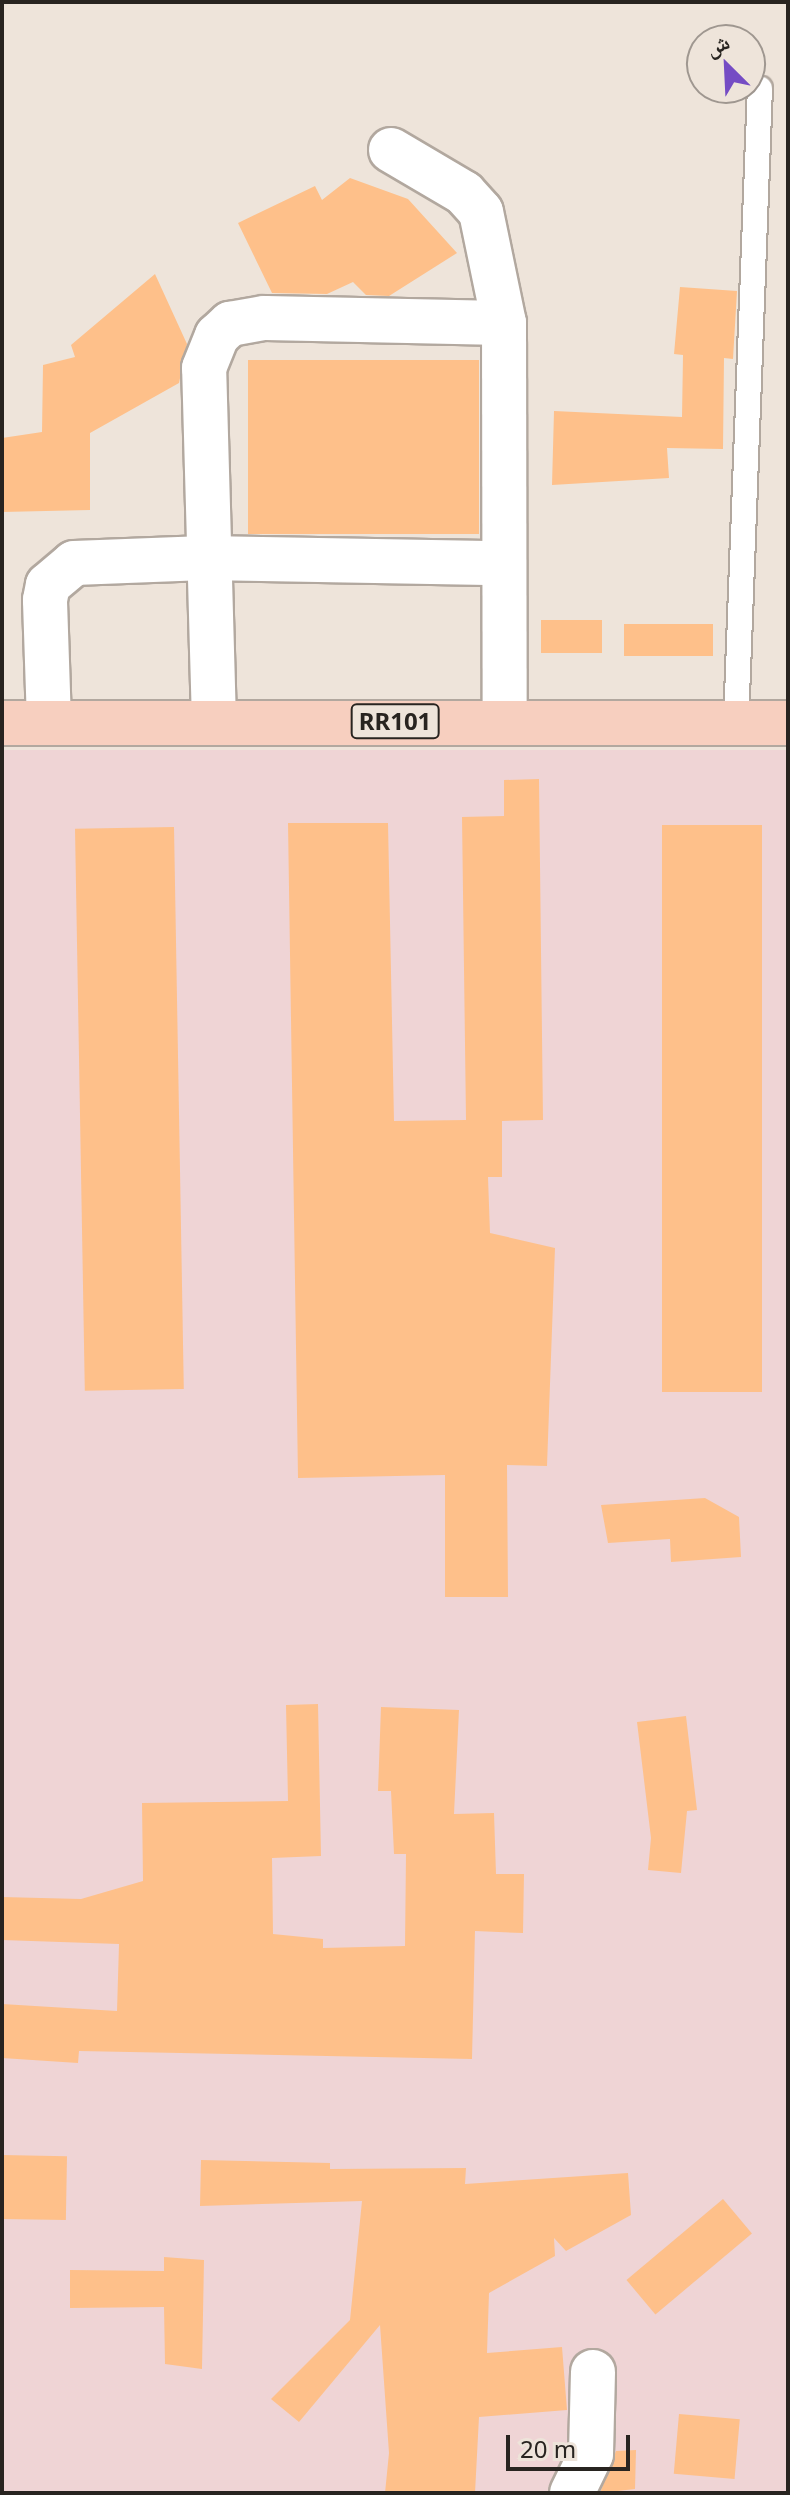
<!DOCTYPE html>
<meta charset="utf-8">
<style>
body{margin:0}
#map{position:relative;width:790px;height:2495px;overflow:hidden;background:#eee4da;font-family:"Noto Sans","Noto Naskh Arabic",sans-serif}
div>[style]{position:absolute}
.industrial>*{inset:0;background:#efd4d5;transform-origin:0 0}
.building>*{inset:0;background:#fec08a;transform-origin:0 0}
.roads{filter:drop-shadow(2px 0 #b2a89f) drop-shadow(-2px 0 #b2a89f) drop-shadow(0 2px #b2a89f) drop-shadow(0 -2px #b2a89f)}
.service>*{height:24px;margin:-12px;padding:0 12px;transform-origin:12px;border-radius:12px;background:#fff}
.minor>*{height:44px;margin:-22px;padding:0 22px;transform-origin:22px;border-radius:22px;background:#fff}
.primary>*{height:44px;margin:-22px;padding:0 22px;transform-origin:22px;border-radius:22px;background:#f7cfbf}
span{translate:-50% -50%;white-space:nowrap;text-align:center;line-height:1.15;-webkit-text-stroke:8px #eee4da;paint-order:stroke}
.shield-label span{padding:2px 6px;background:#eee4da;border:2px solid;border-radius:6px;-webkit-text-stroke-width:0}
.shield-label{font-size:24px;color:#282420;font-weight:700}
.frame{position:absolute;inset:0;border:4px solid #282420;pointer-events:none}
.north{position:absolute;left:686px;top:24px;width:80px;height:80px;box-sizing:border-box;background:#eee4da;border:2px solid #9f9790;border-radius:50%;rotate:336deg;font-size:22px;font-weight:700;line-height:32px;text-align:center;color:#282420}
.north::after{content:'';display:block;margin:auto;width:28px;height:36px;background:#754cc4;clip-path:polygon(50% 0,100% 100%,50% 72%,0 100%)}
.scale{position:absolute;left:506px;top:2435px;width:124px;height:36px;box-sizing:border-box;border:4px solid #282420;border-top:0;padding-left:10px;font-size:24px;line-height:28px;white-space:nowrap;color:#282420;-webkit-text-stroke:6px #eee4da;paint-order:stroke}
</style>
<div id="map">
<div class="industrial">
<i style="left:788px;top:750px;width:1743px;height:786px;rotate:90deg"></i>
</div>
<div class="building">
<i style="clip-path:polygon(350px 178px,408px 199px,457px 253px,389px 296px,366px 295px,353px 282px,327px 294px,272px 293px,238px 223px,315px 186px,322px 200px)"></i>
<i style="clip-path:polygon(155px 274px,187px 344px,179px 383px,90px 433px,90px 510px,2px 512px,2px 438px,42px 432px,43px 365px,75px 357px,71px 345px)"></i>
<i style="clip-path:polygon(680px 287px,737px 291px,733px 359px,724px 358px,723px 449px,667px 448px,669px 478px,552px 485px,554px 411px,682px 417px,683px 355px,674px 354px)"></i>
<i style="left:248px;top:360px;width:231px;height:174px"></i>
<i style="left:541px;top:620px;width:61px;height:33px"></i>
<i style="left:713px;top:624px;width:32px;height:89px;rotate:90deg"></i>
<i style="clip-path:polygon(539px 779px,543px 1120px,502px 1121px,502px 1177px,488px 1177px,490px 1233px,555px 1248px,547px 1466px,507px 1465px,508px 1597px,445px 1597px,445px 1475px,298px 1478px,288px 823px,388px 823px,394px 1121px,466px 1120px,462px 817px,504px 816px,504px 780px)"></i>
<i style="left:762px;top:825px;width:567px;height:100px;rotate:90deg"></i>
<i style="left:174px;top:827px;width:562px;height:99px;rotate:89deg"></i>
<i style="clip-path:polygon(705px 1498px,739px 1517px,741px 1557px,671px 1562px,670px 1539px,608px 1543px,601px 1505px)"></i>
<i style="clip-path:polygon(318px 1704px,321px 1856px,272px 1858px,273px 1934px,323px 1939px,323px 1948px,405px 1946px,406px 1854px,394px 1854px,391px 1791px,378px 1791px,381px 1707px,459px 1710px,454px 1814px,494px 1813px,496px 1874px,524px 1874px,523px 1933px,475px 1931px,472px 2059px,79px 2051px,78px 2063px,2px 2058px,2px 2004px,117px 2011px,119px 1944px,2px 1940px,2px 1897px,81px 1899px,143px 1881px,142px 1803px,288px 1801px,286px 1705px)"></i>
<i style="clip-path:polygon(686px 1716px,697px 1810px,687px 1811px,681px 1873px,648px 1870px,651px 1838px,637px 1722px)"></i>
<i style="left:2px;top:2155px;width:65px;height:64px;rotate:1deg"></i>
<i style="clip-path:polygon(201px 2160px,330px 2163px,330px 2169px,466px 2168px,465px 2184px,628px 2173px,631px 2215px,566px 2251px,554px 2238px,555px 2256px,489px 2293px,487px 2353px,562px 2347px,567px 2410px,479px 2417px,475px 2493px,385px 2493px,389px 2453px,380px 2325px,299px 2422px,271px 2399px,350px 2320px,362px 2201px,200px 2206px)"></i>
<i style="left:723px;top:2199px;width:45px;height:126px;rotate:50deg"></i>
<i style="clip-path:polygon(164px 2257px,204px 2260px,202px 2369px,165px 2364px,164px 2307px,70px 2308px,70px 2270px,164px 2271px)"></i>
<i style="left:679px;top:2414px;width:61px;height:60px;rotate:5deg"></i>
<i style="clip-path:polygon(636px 2450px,635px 2489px,600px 2493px,616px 2451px)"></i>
</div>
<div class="roads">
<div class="service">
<i style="left:736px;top:723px;width:635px;rotate:-87.84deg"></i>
</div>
<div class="minor">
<i style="left:391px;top:150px;width:85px;rotate:30.5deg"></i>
<i style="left:464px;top:193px;width:25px;rotate:48deg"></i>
<i style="left:481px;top:212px;width:113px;rotate:78.3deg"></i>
<i style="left:49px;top:722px;width:122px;rotate:-91.9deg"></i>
<i style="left:45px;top:600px;width:15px;rotate:-79deg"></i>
<i style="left:48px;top:585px;width:34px;rotate:-40deg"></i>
<i style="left:74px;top:563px;width:131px;rotate:-2.2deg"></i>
<i style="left:205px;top:558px;width:297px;rotate:1deg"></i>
<i style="left:214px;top:722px;width:354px;rotate:-91.6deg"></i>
<i style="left:204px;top:368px;width:35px;rotate:-68deg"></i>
<i style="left:217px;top:336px;width:18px;rotate:-43deg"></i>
<i style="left:230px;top:324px;width:35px;rotate:-10deg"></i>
<i style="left:264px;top:318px;width:240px;rotate:1.2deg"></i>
<i style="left:504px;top:323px;width:399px;rotate:89.9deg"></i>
<i style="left:572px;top:2493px;width:43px;rotate:-64deg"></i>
<i style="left:591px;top:2454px;width:82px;rotate:-88.6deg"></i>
</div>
<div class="primary">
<i style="left:2px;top:723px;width:786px"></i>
</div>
</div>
<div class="shield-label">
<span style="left:395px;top:721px">RR101</span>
</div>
<div class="frame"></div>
<div class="north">ش</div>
<div class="scale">20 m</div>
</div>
